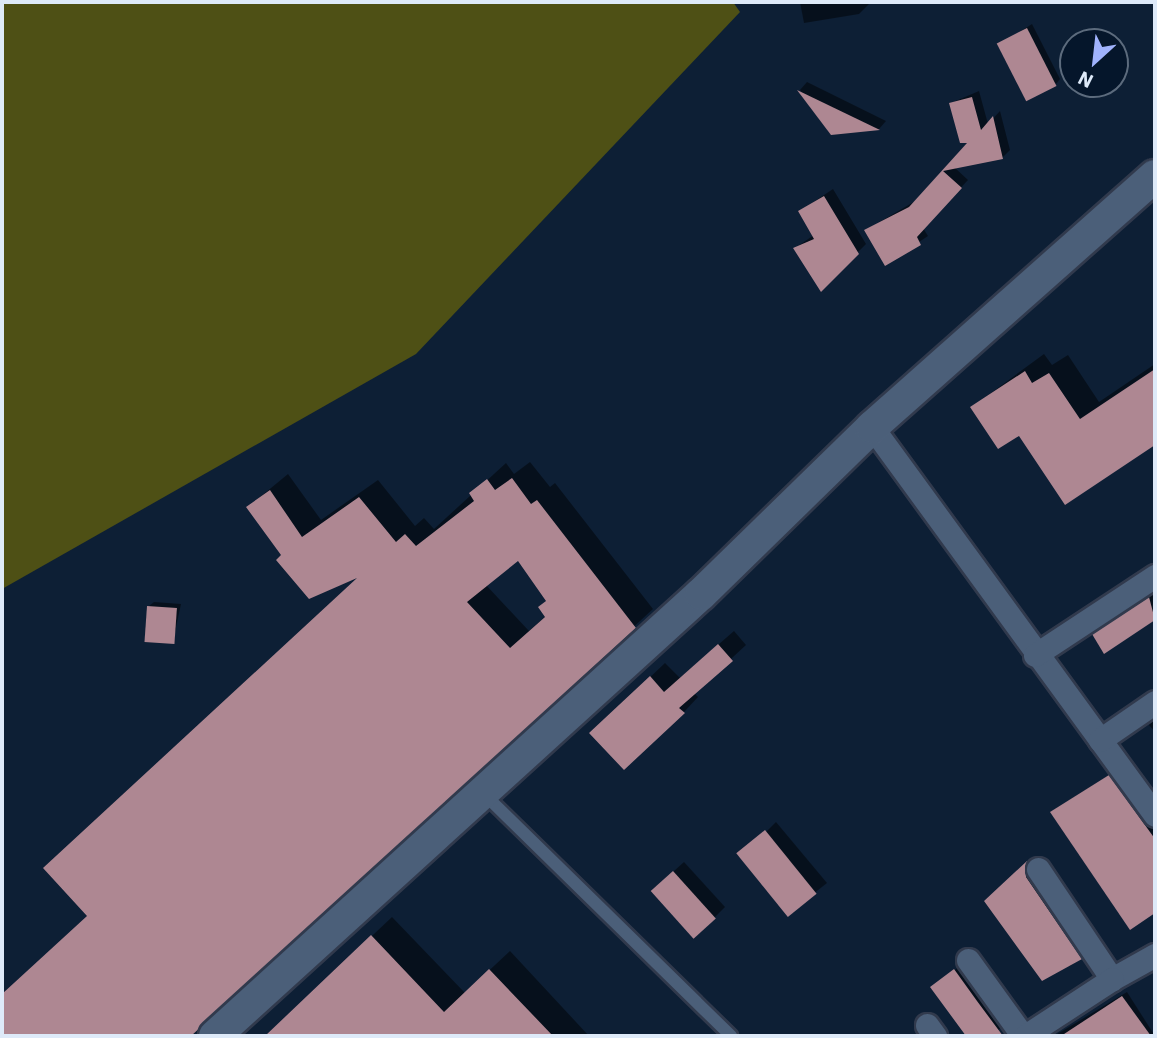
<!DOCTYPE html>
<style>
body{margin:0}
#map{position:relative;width:1157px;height:1038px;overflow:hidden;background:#0d1f35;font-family:"IBM Plex Sans",sans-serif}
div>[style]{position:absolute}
.forest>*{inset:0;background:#4e5015}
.shadow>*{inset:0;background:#0007}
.building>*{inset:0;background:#ae8792;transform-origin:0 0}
.roads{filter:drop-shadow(2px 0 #313a4d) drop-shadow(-2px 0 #313a4d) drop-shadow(0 2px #313a4d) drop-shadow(0 -2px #313a4d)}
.lane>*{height:12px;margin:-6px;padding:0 6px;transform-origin:6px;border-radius:6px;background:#4b5f79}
.street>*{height:23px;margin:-11.5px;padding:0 11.5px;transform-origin:11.5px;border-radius:11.5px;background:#4b5f79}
.secondary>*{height:32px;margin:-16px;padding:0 16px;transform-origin:16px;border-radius:16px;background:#4b5f79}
span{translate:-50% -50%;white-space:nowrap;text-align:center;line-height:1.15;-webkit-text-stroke:7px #05162b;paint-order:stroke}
.frame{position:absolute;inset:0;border:4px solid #deeaf9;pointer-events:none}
.north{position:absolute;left:1059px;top:28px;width:70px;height:70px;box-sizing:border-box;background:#05162b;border:2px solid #5c6b7d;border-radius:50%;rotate:207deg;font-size:19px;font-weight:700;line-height:28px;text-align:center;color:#deeaf9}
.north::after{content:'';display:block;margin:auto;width:24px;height:32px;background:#a0b3fd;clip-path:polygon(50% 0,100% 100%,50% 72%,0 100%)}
</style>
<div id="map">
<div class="forest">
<i style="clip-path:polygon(2px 2px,733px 2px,740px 12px,416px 354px,2px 589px)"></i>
</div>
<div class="shadow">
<i style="clip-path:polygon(800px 2px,869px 2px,869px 4px,859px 14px,804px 23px)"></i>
<i style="clip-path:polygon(1032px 24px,1060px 79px,1056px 84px,999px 45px)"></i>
<i style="clip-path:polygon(807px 82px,886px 121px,879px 129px,832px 133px,800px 90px)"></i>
<i style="clip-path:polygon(979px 91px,988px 124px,1000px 111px,1010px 150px,1002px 158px,954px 167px,968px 180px,923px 228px,928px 236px,886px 264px,866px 230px,917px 200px,972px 141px,951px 103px)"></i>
<i style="clip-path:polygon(833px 189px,866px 244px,821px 289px,795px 248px,814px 235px,800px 211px)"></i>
<i style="clip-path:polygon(1044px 354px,1052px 365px,1068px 355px,1099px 402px,1155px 364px,1155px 442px,1066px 502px,1019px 433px,972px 407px)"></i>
<i style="clip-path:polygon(evenodd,530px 462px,550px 487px,555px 483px,653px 609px,191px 1036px,2px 1036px,2px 1001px,104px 902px,361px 575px,283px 555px,248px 507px,288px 474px,321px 520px,378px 480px,415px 526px,424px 518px,434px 529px,506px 463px,514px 474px,530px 462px,518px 558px,548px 600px,547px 615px,529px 631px,486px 585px,518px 558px)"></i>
<i style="clip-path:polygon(1154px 593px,1155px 618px,1105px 651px,1099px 630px)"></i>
<i style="clip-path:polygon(154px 602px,181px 604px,173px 641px,149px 606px)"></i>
<i style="clip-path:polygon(734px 631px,746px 645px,694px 693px,698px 697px,684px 712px,606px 719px,665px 663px,680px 678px)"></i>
<i style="clip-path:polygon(1155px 719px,1155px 732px,1149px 725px)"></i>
<i style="clip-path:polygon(1114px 772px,1155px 830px,1155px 912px,1131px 927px,1057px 808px)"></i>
<i style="clip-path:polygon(776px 822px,827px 883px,789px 913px,766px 832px)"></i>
<i style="clip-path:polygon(1031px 859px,1031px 871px,1086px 953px,1070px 966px,986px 901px)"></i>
<i style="clip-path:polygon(684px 862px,725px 907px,714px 918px,664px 880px)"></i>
<i style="clip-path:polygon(392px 917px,465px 993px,510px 951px,589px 1036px,266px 1036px)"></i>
<i style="clip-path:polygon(960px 966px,1003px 1026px,991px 1036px,969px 1036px,932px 987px)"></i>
<i style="clip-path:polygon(1127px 992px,1155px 1036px,1054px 1036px)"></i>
</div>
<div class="building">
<i style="left:1027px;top:28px;width:65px;height:34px;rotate:63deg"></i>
<i style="clip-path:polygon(797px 90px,880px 130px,831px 135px)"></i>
<i style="clip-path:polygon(972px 97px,981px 130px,993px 116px,1003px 159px,943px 171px,962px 188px,917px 237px,921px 245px,885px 266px,864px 230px,909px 207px,967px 143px,960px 143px,949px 103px)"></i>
<i style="clip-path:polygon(824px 196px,859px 254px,821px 292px,793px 248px,814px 239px,798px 211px)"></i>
<i style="clip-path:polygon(1155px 369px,1155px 445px,1065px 505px,1019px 436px,998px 449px,970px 407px,1025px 371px,1032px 383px,1049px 373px,1080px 419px)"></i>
<i style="clip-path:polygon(evenodd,512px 478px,531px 504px,537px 500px,636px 628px,191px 1036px,2px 1036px,2px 994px,87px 916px,43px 868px,357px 578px,309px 599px,276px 560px,281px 555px,246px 507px,270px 490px,302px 537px,359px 497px,396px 542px,405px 534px,416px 546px,474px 501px,469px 493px,487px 479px,495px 490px,512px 478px,518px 561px,546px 601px,538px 607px,545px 617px,510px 648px,467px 602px,518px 561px)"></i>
<i style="clip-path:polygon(1149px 597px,1155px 620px,1104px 654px,1092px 634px)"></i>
<i style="left:147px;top:606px;width:30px;height:36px;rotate:4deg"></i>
<i style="clip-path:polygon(718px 644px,733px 661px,679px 708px,685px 713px,624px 770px,589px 733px,650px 676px,664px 692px)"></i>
<i style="clip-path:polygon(1109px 775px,1155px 839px,1155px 913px,1130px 930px,1050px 812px)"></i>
<i style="left:765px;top:830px;width:82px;height:37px;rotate:51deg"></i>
<i style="clip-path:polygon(1027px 861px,1026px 877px,1082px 959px,1042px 981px,984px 901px)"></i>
<i style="left:673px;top:871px;width:64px;height:30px;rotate:48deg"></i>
<i style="clip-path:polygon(371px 935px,444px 1012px,489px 969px,553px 1036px,265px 1036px)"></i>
<i style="clip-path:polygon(954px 969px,977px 1001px,1003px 1036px,966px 1036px,930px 987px)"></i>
<i style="clip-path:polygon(1122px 996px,1151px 1036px,1061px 1036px)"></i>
</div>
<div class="roads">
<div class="lane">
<i style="left:484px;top:794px;width:346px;rotate:44.4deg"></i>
</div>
<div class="street">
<i style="left:872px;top:427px;width:480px;rotate:53.9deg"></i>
<i style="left:1035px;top:655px;width:144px;rotate:-33.4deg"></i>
<i style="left:1100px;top:740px;width:67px;rotate:-34.6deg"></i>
<i style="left:1038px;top:869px;width:133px;rotate:56.1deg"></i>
<i style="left:1112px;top:979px;width:49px;rotate:-29.2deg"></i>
<i style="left:968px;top:960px;width:94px;rotate:54.1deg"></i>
<i style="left:927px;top:1025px;width:14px;rotate:54deg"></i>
<i style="left:1025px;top:1036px;width:104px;rotate:-33.2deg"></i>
</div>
<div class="secondary">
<i style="left:215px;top:1036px;width:657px;rotate:-42.29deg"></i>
<i style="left:701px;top:594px;width:239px;rotate:-44.3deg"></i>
<i style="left:872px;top:427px;width:378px;rotate:-41.6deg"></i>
</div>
</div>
<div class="frame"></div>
<div class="north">N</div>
</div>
